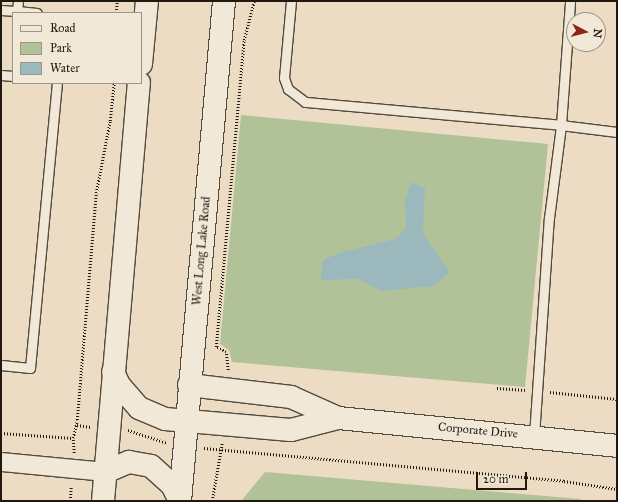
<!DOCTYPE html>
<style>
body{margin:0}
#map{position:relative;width:618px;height:502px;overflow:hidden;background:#ebdcc3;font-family:"IM FELL Great Primer",serif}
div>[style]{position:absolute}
.green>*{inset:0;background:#b2c298}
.water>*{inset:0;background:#9bb9bc}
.path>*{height:2.5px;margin-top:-1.25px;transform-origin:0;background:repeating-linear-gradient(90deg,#211910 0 1px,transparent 0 3px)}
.roads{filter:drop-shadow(1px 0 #544a3d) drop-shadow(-1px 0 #544a3d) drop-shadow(0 1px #544a3d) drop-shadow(0 -1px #544a3d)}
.lane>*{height:9px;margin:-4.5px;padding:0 4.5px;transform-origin:4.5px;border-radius:4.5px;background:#f2e8d8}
.street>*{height:18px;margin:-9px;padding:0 9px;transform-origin:9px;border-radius:9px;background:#f2e8d8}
.secondary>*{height:22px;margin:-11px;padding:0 11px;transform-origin:11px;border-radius:11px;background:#f2e8d8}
span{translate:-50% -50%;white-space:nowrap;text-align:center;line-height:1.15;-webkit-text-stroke:3px #f2e8d8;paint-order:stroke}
.street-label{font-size:12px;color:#211910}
.frame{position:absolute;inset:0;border:2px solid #211910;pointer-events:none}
.legend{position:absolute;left:12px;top:12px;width:130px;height:72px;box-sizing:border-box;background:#f2e8d8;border:1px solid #9e9588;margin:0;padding:5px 7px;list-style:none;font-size:12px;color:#211910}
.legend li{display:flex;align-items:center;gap:8px;height:20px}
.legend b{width:20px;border:1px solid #9e9588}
.north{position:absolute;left:566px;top:12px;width:40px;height:40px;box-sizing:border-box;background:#f2e8d8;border:1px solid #9e9588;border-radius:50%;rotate:97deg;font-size:11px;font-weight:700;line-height:16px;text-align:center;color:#211910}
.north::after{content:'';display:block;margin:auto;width:14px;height:18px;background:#8f2418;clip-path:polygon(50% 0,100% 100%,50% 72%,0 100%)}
.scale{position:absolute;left:476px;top:472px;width:51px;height:18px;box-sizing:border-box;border:2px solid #211910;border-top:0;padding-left:5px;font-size:12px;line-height:14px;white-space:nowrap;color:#211910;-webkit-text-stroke:3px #f2e8d8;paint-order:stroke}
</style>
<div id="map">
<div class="green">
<i style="clip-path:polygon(241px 115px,548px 144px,525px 387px,232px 362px,229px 350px,220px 344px)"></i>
<i style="clip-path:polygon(265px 472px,580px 499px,586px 501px,241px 501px)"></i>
</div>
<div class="water">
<i style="clip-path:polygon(411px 182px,425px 188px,423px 234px,450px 272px,434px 286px,381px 291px,358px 279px,321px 280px,323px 260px,339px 253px,395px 239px,406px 228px,405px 201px)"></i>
</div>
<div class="path">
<i style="left:116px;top:13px;width:12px;rotate:-85deg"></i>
<i style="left:228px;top:370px;width:18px;rotate:-96deg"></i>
<i style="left:226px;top:352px;width:11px;rotate:-153deg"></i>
<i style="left:216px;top:347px;width:308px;rotate:-84.8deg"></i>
<i style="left:244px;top:40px;width:40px;rotate:-75.6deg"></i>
<i style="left:497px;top:388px;width:28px;rotate:4deg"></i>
<i style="left:550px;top:392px;width:67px;rotate:6deg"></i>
<i style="left:77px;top:425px;width:14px;rotate:8deg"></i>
<i style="left:128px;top:430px;width:41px;rotate:18.4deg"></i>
<i style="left:1px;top:433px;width:72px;rotate:4deg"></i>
<i style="left:204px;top:448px;width:362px;rotate:5.2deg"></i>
<i style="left:564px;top:481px;width:54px;rotate:8.6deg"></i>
<i style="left:74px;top:453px;width:15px;rotate:-94deg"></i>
<i style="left:73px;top:438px;width:18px;rotate:-77deg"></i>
<i style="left:77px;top:420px;width:228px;rotate:-85.2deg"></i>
<i style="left:96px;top:193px;width:73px;rotate:-79deg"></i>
<i style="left:110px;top:121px;width:38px;rotate:-84deg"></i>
<i style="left:70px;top:501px;width:15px;rotate:-86deg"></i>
<i style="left:212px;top:501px;width:59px;rotate:-80.2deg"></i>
</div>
<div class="roads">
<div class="lane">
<i style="left:18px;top:1px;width:10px;rotate:96deg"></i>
<i style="left:17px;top:11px;width:20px;rotate:6deg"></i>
<i style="left:291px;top:1px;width:77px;rotate:95.2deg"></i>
<i style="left:284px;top:78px;width:12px;rotate:70deg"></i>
<i style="left:288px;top:89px;width:21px;rotate:37deg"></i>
<i style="left:305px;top:102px;width:257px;rotate:5.1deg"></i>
<i style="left:561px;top:125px;width:124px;rotate:-85.8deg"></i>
<i style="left:1px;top:10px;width:16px;rotate:4deg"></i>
<i style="left:1px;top:75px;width:12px;rotate:5deg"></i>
<i style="left:1px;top:365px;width:29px;rotate:6deg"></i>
<i style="left:30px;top:368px;width:286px;rotate:-84.6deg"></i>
<i style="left:534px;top:436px;width:219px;rotate:-86.1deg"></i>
<i style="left:549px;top:218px;width:94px;rotate:-82.6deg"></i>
<i style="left:561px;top:125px;width:56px;rotate:7.1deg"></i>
</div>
<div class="street">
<i style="left:1px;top:462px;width:104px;rotate:5.5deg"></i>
</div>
<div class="secondary">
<i style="left:141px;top:64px;width:63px;rotate:-84.6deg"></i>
<i style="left:113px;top:372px;width:14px;rotate:65deg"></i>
<i style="left:119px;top:385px;width:30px;rotate:49deg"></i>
<i style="left:139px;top:408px;width:28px;rotate:23deg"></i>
<i style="left:165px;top:419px;width:126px;rotate:5deg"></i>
<i style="left:291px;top:430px;width:49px;rotate:-14.3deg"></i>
<i style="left:189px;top:385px;width:103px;rotate:6.7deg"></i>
<i style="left:291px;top:397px;width:51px;rotate:24.1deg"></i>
<i style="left:338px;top:418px;width:280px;rotate:5.7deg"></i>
<i style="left:105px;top:472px;width:26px;rotate:-23deg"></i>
<i style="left:129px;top:462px;width:22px;rotate:10deg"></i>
<i style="left:151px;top:466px;width:28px;rotate:42deg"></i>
<i style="left:172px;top:485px;width:18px;rotate:63deg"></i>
<i style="left:103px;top:501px;width:420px;rotate:-85.1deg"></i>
<i style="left:180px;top:501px;width:502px;rotate:-84.97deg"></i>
</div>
</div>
<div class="street-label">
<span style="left:202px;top:251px;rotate:-85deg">West Long Lake Road</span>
<span style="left:478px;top:431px;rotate:5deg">Corporate Drive</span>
</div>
<div class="frame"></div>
<ul class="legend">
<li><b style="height:5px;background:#f2e8d8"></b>Road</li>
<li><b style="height:11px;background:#b2c298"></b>Park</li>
<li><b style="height:11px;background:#9bb9bc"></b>Water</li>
</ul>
<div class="north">N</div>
<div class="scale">20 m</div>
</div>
